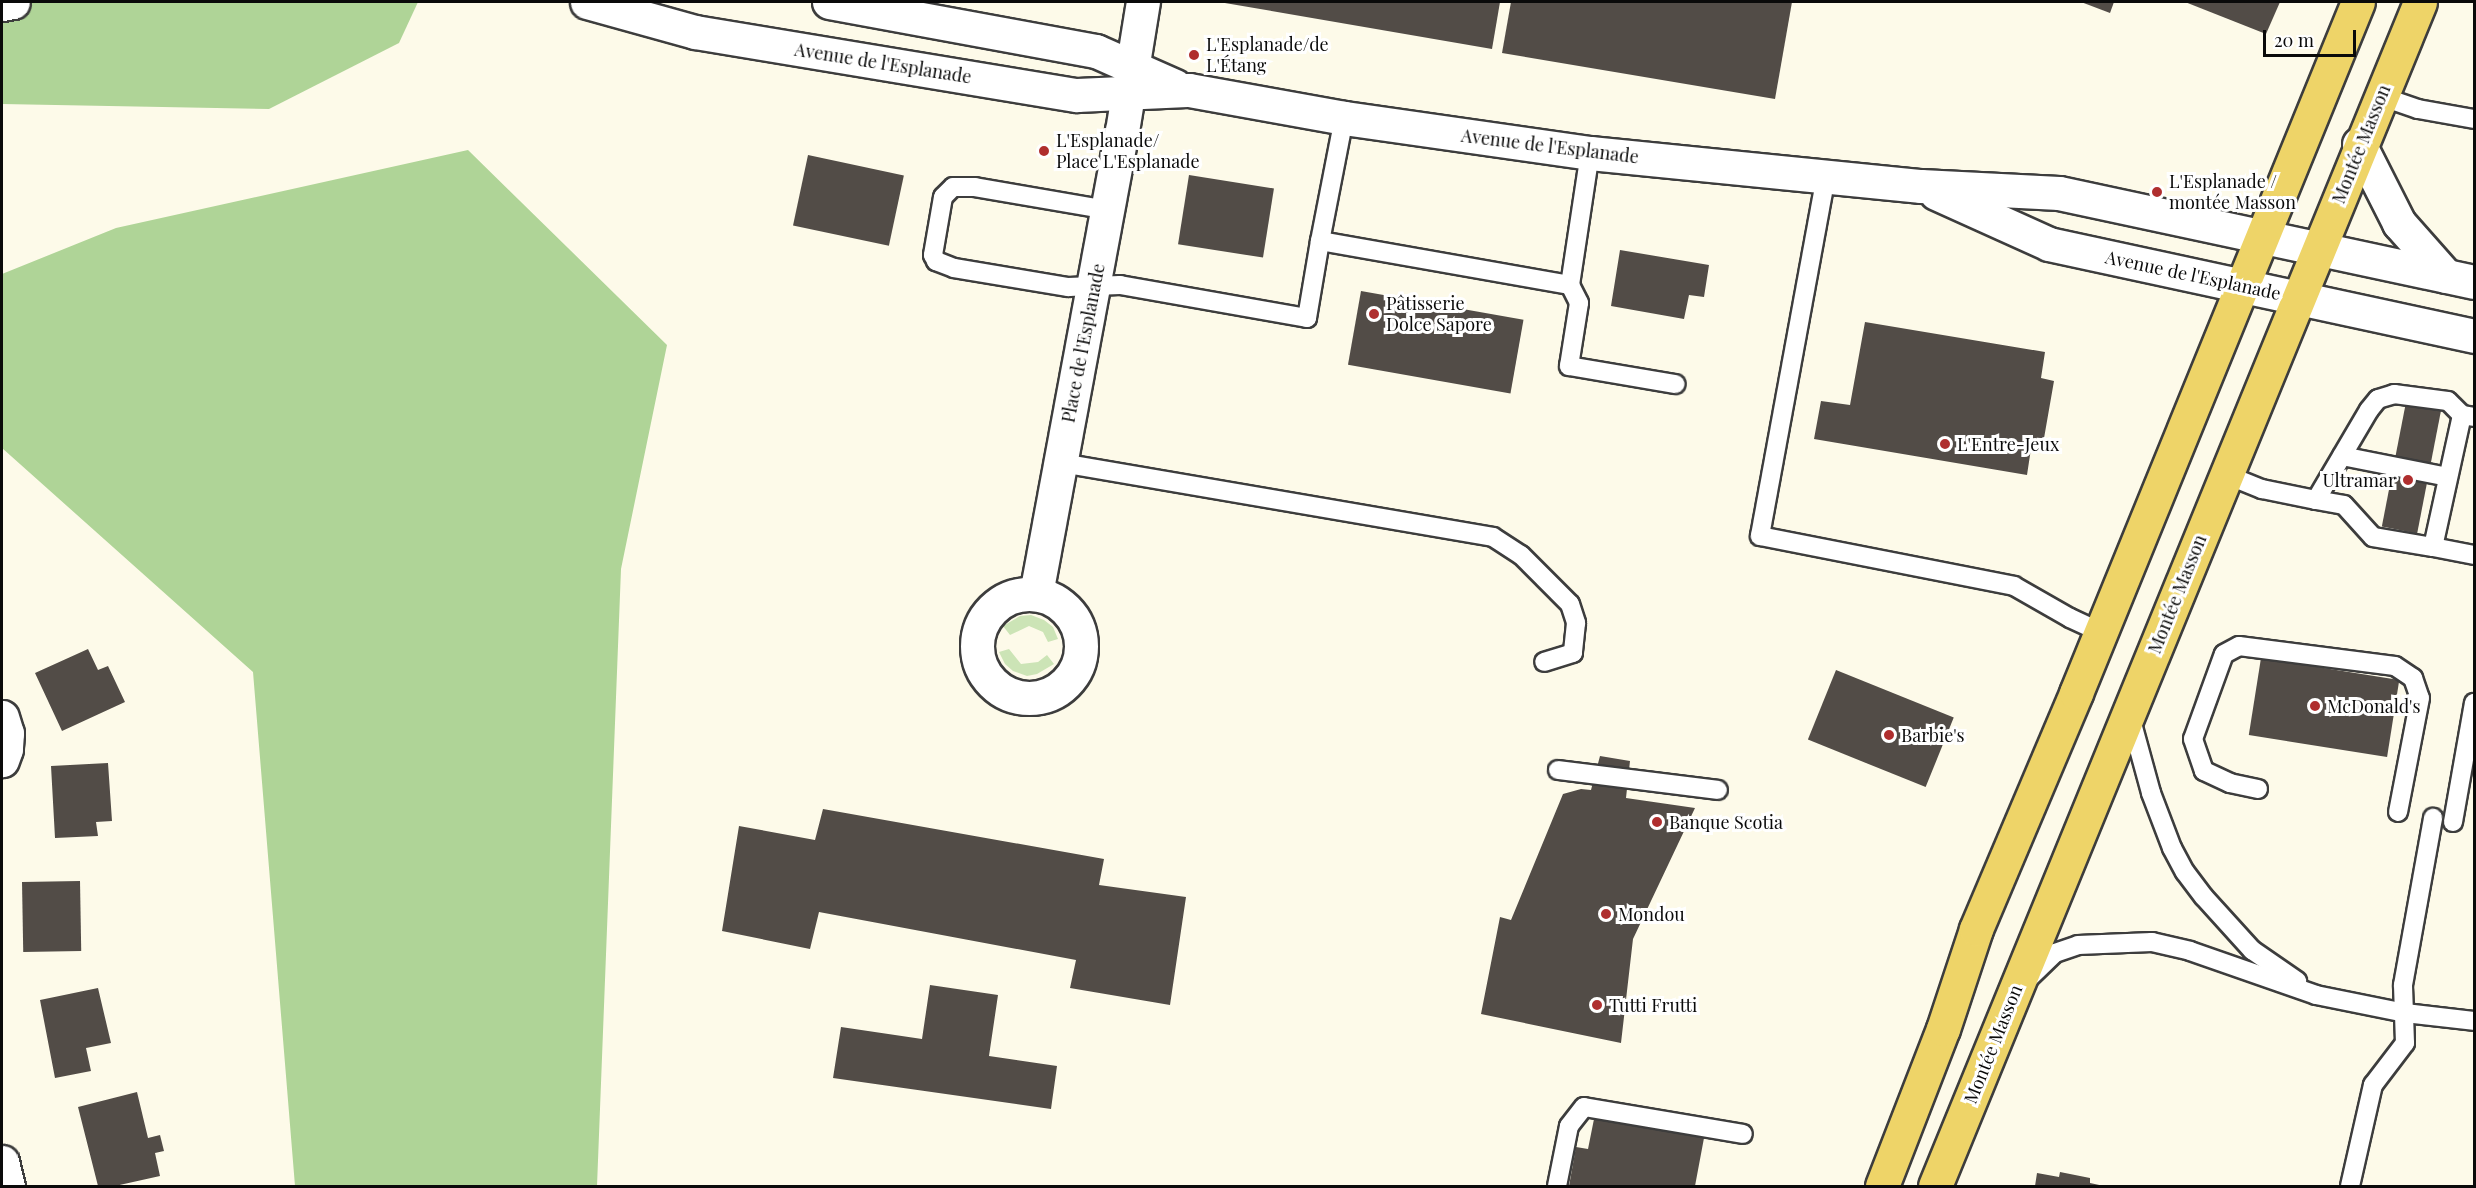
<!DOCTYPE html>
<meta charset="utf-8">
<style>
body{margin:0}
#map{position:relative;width:2476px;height:1188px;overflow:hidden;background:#fdfae9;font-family:"Playfair Display",serif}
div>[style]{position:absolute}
.green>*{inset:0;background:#cce4b6}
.forest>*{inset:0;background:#afd497}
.building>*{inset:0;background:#524c47;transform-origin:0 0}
.roads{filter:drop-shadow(2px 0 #3d3d3d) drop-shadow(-2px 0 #3d3d3d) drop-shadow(0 2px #3d3d3d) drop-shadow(0 -2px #3d3d3d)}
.service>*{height:18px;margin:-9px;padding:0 9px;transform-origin:9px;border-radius:9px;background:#fff}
.minor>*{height:33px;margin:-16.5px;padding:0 16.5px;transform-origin:16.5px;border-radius:16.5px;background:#fff}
.minor>.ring{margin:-16.5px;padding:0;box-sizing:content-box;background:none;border:33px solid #fff;border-radius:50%}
.tertiary>*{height:33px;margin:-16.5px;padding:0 16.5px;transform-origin:16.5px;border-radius:16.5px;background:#fff}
.primary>*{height:33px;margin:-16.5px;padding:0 16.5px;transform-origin:16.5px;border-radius:16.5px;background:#eed468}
.dots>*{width:16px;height:16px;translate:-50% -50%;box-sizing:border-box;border:3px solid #fff;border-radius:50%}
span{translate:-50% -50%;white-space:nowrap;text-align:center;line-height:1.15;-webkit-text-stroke:6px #fff;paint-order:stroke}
.poi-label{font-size:18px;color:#0a0a0a}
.left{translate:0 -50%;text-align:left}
.right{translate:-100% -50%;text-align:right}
.street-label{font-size:18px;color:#0a0a0a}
.frame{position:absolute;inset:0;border:3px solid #0a0a0a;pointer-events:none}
.scale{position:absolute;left:2263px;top:30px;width:93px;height:27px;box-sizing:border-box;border:3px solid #0a0a0a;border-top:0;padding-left:8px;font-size:18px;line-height:21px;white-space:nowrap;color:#0a0a0a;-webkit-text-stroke:4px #fff;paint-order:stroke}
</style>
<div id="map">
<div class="green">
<i style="clip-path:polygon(1031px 615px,1044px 620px,1053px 627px,1058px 639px,1048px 642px,1043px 632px,1029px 626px,1010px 635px,1003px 626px,1020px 616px)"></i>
<i style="clip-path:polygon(1009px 649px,1021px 664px,1038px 662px,1047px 655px,1054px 664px,1037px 674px,1027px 676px,1013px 671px,1005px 664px,999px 652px)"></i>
</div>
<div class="forest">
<i style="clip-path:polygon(2px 2px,418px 2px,399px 43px,269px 109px,2px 104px)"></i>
<i style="clip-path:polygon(468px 150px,667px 345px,621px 569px,597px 1186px,295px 1186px,253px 672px,2px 448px,2px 274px,116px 228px)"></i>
</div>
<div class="building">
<i style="clip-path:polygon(1219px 2px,1500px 2px,1492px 49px)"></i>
<i style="clip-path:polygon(1511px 2px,1792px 2px,1775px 99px,1502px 53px)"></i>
<i style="clip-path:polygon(2081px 2px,2114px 2px,2110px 13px)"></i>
<i style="clip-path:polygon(2185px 2px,2280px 2px,2266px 34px)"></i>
<i style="left:808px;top:155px;width:98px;height:72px;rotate:12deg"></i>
<i style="left:1189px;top:175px;width:86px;height:70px;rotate:9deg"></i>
<i style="clip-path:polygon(1620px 250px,1709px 265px,1704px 297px,1689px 295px,1684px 319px,1611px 306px)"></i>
<i style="left:1361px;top:291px;width:165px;height:75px;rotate:10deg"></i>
<i style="clip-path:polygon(1865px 322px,2045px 352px,2041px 378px,2054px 381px,2043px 444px,2032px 442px,2027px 475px,1814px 439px,1821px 401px,1850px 405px)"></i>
<i style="left:2407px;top:397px;width:36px;height:132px;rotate:11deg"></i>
<i style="clip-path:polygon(88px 649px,98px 670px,108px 666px,125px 702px,62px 731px,35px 673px)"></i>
<i style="left:2261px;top:658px;width:140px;height:78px;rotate:9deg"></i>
<i style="left:1836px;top:670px;width:127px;height:75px;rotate:22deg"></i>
<i style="clip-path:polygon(1600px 756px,1630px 761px,1626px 798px,1695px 808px,1633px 939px,1621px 1043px,1481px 1014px,1500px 917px,1511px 920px,1563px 794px,1581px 789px,1591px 790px)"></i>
<i style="clip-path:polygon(108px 763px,112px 821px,96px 822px,98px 836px,55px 838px,51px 766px)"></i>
<i style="clip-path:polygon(823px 809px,1104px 859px,1099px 885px,1186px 897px,1170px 1005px,1070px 988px,1076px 960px,819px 912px,810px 949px,722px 931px,739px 826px,815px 840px)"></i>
<i style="left:80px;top:881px;width:70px;height:58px;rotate:89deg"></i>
<i style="clip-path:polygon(930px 985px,998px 995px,989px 1056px,1057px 1066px,1051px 1109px,833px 1078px,841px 1027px,922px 1039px)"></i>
<i style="clip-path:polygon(98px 988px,111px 1043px,86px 1048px,91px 1071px,55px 1078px,40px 1000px)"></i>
<i style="clip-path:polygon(137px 1092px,148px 1138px,160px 1135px,164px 1151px,155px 1153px,160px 1176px,115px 1186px,98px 1186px,78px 1107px)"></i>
<i style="clip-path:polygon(1594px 1119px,1704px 1138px,1695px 1186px,1569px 1186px,1576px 1147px,1588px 1149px)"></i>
<i style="clip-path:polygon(2060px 1172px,2090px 1178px,2090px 1183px,2104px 1186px,2035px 1186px,2037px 1173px,2059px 1177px)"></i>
</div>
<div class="roads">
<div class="service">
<i style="left:2380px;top:96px;width:40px;rotate:18.9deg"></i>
<i style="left:2418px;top:109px;width:57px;rotate:10.1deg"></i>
<i style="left:1344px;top:118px;width:125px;rotate:101deg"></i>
<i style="left:1320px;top:241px;width:254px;rotate:10deg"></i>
<i style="left:1570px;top:285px;width:134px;rotate:-81.4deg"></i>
<i style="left:1826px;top:176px;width:366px;rotate:100.4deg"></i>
<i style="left:1760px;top:536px;width:259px;rotate:11.1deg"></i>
<i style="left:2014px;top:586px;width:64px;rotate:29.7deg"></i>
<i style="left:2070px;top:618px;width:33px;rotate:25deg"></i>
<i style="left:1108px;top:210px;width:135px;rotate:-170.2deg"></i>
<i style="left:975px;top:187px;width:22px;rotate:180deg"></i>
<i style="left:953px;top:187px;width:14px;rotate:135deg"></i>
<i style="left:943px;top:197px;width:59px;rotate:99.8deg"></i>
<i style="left:933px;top:255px;width:7px;rotate:63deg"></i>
<i style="left:936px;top:261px;width:19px;rotate:21deg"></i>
<i style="left:954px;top:268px;width:116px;rotate:9.5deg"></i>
<i style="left:1068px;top:287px;width:52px;rotate:-2.2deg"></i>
<i style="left:1120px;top:285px;width:190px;rotate:10deg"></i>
<i style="left:1307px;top:318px;width:78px;rotate:-80.4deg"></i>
<i style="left:1570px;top:285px;width:20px;rotate:63deg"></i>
<i style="left:1579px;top:303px;width:64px;rotate:99deg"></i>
<i style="left:1569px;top:366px;width:108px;rotate:9.6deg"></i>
<i style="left:2342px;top:456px;width:108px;rotate:11.2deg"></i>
<i style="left:1061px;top:463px;width:438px;rotate:9.7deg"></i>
<i style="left:1493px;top:537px;width:33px;rotate:33deg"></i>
<i style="left:1521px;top:555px;width:69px;rotate:45deg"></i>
<i style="left:1570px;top:604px;width:20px;rotate:72deg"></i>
<i style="left:1576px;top:623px;width:30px;rotate:96deg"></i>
<i style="left:1573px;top:653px;width:30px;rotate:163deg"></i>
<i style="left:2227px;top:475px;width:38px;rotate:22deg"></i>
<i style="left:2262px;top:489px;width:55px;rotate:11.5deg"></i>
<i style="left:2316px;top:500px;width:104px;rotate:-59.5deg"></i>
<i style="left:2369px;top:410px;width:14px;rotate:-51deg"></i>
<i style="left:2378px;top:399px;width:17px;rotate:-17deg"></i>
<i style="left:2394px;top:394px;width:54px;rotate:7.4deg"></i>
<i style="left:2448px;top:401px;width:20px;rotate:45deg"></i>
<i style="left:2462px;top:415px;width:12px;rotate:9deg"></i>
<i style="left:2316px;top:500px;width:28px;rotate:10deg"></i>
<i style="left:2344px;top:505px;width:43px;rotate:47.8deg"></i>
<i style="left:2373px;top:537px;width:61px;rotate:9.5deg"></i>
<i style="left:2433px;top:547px;width:135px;rotate:-77.6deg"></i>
<i style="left:2433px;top:547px;width:42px;rotate:11deg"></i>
<i style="left:2130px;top:716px;width:80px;rotate:74.7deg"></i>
<i style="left:2151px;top:793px;width:59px;rotate:69.1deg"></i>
<i style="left:2172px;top:848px;width:27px;rotate:62deg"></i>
<i style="left:2185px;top:872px;width:31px;rotate:53deg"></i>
<i style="left:2204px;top:897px;width:72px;rotate:47.8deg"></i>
<i style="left:2252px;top:950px;width:55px;rotate:34.6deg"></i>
<i style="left:1558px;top:770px;width:161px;rotate:7.1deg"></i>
<i style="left:2258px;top:789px;width:29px;rotate:-168deg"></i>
<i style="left:2230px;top:783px;width:29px;rotate:-155deg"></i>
<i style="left:2204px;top:771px;width:34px;rotate:-109deg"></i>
<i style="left:2193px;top:739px;width:90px;rotate:-70deg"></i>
<i style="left:2224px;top:654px;width:17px;rotate:-28deg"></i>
<i style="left:2239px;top:646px;width:157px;rotate:7.3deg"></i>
<i style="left:2395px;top:666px;width:22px;rotate:34deg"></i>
<i style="left:2413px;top:678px;width:21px;rotate:71deg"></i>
<i style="left:2420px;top:698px;width:116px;rotate:100.9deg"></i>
<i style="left:2453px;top:822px;width:121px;rotate:-80deg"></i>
<i style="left:2028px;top:979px;width:37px;rotate:-44deg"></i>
<i style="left:2055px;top:953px;width:24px;rotate:-19deg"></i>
<i style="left:2078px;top:945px;width:74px;rotate:-2.3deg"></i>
<i style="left:2152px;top:942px;width:39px;rotate:13deg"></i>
<i style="left:2190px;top:951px;width:133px;rotate:19.2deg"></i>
<i style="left:2316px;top:995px;width:91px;rotate:11.4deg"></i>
<i style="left:2405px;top:1013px;width:69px;rotate:6.6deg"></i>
<i style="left:1557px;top:1186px;width:61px;rotate:-78.7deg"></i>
<i style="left:1569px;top:1126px;width:24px;rotate:-52deg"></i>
<i style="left:1584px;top:1107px;width:161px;rotate:9.6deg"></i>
<i style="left:2350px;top:1186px;width:104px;rotate:-77.2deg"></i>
<i style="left:2373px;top:1085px;width:53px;rotate:-52.7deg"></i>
<i style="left:2405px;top:1043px;width:58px;rotate:-92deg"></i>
<i style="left:2403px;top:985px;width:170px;rotate:-79.8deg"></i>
</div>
<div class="minor">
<i class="ring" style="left:977px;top:594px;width:71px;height:71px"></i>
<i style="left:1036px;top:594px;width:471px;rotate:-79.5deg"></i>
<i style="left:1122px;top:131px;width:131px;rotate:-80.8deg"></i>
<i style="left:2px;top:717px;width:17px;rotate:73deg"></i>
<i style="left:7px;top:733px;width:16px;rotate:94deg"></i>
<i style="left:6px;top:749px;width:12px;rotate:110deg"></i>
<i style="left:2px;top:1162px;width:25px;rotate:76deg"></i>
</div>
<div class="tertiary">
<i style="left:587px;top:2px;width:112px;rotate:15.5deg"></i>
<i style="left:695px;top:32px;width:387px;rotate:9.4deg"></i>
<i style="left:1077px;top:95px;width:112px;rotate:-2.6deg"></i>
<i style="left:1189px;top:90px;width:158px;rotate:10.2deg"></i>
<i style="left:1344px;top:118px;width:248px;rotate:8.1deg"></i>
<i style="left:1590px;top:153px;width:333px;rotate:5.7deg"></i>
<i style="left:1921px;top:186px;width:138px;rotate:2.9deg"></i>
<i style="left:2059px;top:193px;width:424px;rotate:12.1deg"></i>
<i style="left:829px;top:2px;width:271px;rotate:10.4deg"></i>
<i style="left:1096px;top:51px;width:86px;rotate:23.9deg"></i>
<i style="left:2px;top:4px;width:11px;rotate:-10deg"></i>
<i style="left:2359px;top:144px;width:89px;rotate:63.1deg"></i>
<i style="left:2399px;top:223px;width:71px;rotate:48.4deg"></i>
<i style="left:1936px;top:193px;width:124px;rotate:24.3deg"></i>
<i style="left:2049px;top:244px;width:435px;rotate:12.2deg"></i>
</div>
<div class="primary">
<i style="left:1882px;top:1186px;width:168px;rotate:-68.8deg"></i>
<i style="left:1943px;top:1029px;width:105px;rotate:-71.7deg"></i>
<i style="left:1976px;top:929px;width:256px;rotate:-67deg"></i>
<i style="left:2076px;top:693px;width:746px;rotate:-67.8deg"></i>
<i style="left:1935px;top:1186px;width:1279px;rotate:-67.72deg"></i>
</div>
</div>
<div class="dots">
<i style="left:1194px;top:55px;background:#af2e2e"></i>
<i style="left:1044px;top:151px;background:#af2e2e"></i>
<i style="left:2157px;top:192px;background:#af2e2e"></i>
<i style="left:1374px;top:314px;background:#af2e2e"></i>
<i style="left:1945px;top:444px;background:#af2e2e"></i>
<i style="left:2408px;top:480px;background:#af2e2e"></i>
<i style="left:2315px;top:706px;background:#af2e2e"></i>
<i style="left:1889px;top:735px;background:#af2e2e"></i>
<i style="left:1657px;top:822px;background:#af2e2e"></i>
<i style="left:1606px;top:914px;background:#af2e2e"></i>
<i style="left:1597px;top:1005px;background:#af2e2e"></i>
</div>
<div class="poi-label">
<span class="left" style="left:1206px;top:55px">L'Esplanade/de<br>L'Étang</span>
<span class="left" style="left:1056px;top:151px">L'Esplanade/<br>Place L'Esplanade</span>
<span class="left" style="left:2169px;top:192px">L'Esplanade /<br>montée Masson</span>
<span class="left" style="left:1386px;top:314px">Pâtisserie<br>Dolce Sapore</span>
<span class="left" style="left:1957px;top:444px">L'Entre-Jeux</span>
<span class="right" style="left:2396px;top:480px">Ultramar</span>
<span class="left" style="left:2327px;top:706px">McDonald's</span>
<span class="left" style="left:1901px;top:735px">Barbie's</span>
<span class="left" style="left:1669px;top:822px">Banque Scotia</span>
<span class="left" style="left:1618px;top:914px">Mondou</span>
<span class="left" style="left:1609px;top:1005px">Tutti Frutti</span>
</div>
<div class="street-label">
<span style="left:883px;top:63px;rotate:9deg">Avenue de l'Esplanade</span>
<span style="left:2361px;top:144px;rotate:-68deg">Montée Masson</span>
<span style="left:1550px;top:146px;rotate:7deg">Avenue de l'Esplanade</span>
<span style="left:2193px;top:275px;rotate:12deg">Avenue de l'Esplanade</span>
<span style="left:1083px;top:343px;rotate:-79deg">Place de l'Esplanade</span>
<span style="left:2177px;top:594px;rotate:-68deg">Montée Masson</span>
<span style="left:1993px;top:1044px;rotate:-68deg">Montée Masson</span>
</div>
<div class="frame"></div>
<div class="scale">20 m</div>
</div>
